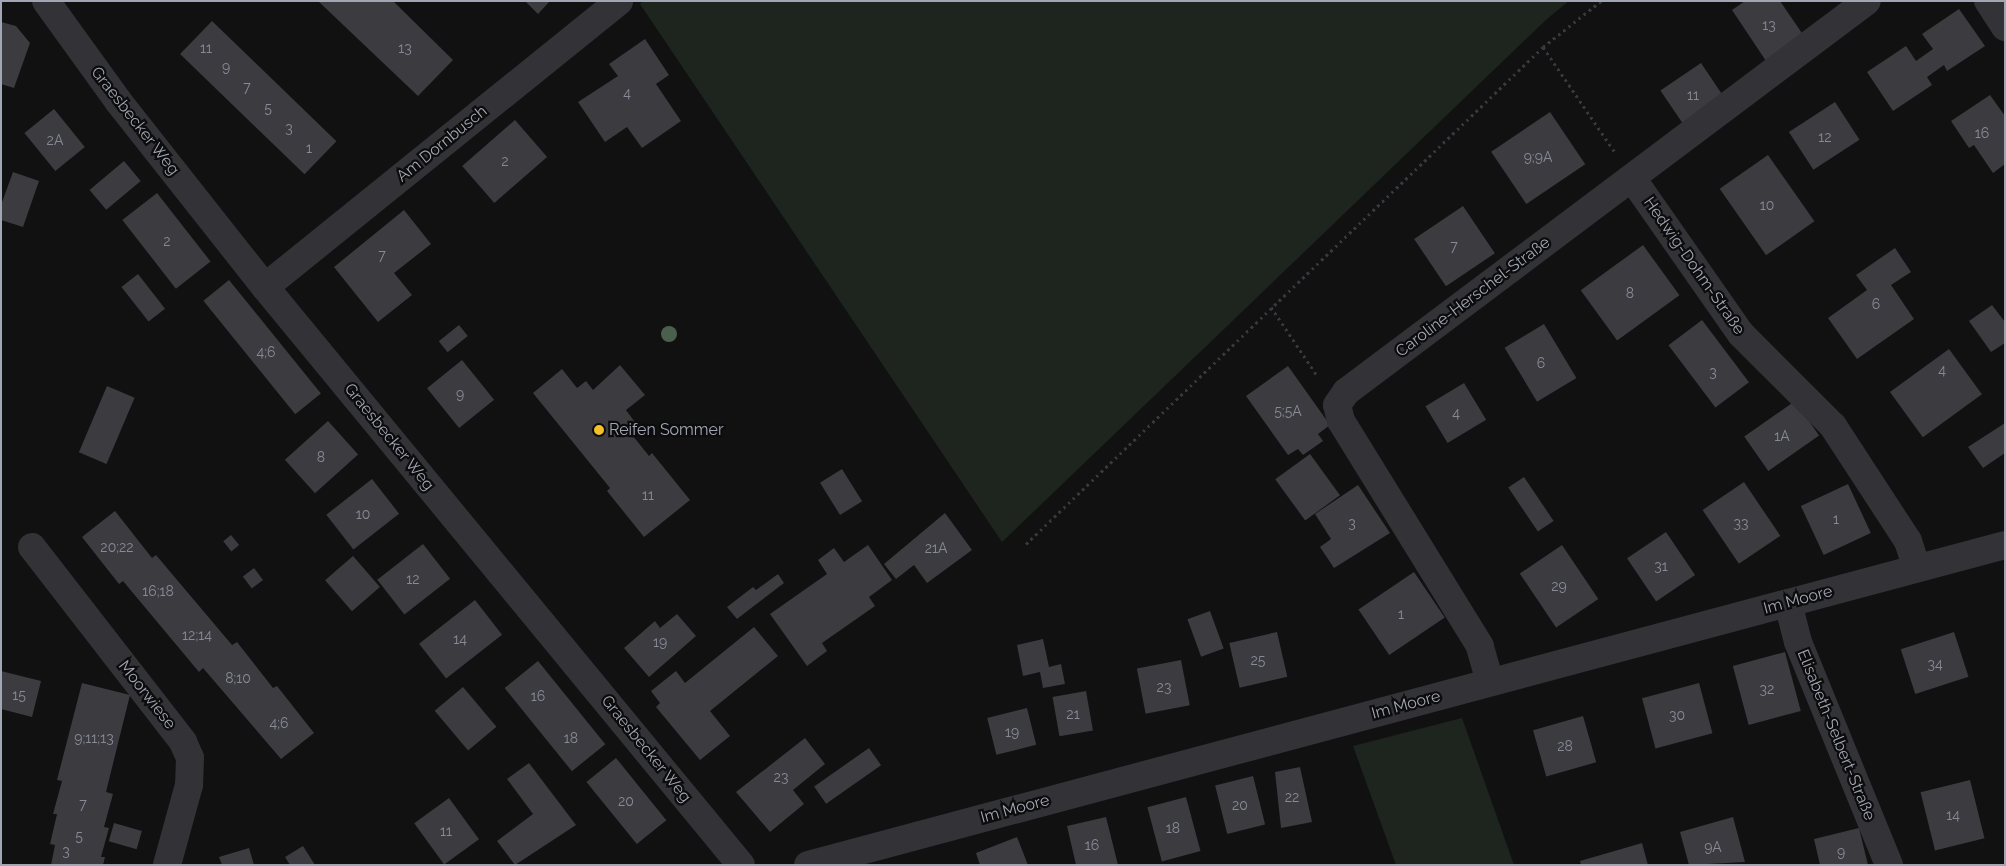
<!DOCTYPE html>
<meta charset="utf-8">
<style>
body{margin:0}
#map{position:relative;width:2006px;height:866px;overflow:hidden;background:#111112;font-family:Raleway,sans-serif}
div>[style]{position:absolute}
.green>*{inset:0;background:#1d251e}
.building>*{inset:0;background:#3b3b40;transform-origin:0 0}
.path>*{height:3px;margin-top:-1.5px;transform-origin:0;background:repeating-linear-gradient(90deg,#38393f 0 2.5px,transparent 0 6.5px)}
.minor>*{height:28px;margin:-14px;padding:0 14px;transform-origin:14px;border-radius:14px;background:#323237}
.trees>*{width:16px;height:16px;margin:-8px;border-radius:50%;background:#4a5f4d}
.dots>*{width:14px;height:14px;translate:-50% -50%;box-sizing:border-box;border:2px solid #0c0c0d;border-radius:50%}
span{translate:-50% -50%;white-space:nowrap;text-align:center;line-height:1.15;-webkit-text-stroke:4.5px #0c0c0d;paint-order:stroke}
.number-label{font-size:14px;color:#888b97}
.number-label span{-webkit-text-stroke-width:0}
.street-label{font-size:16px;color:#a2a6b4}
.poi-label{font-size:16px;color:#a2a6b4}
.left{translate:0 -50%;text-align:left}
.frame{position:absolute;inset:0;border:2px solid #a2a6b4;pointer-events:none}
</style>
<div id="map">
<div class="green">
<i style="clip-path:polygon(643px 1px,1569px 1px,1548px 18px,1002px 542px,640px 4px)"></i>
<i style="clip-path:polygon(1462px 718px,1514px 865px,1396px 865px,1353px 746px)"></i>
</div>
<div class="building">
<i style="clip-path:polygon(318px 1px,393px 1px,453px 60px,418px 96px)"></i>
<i style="clip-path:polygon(525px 1px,550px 1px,538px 14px)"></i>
<i style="clip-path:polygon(1745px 1px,1780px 1px,1806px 39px,1768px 64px,1732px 10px)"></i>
<i style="clip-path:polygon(1959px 9px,1985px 46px,1947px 71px,1944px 65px,1927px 77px,1932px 85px,1893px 111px,1867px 72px,1906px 46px,1916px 61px,1933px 49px,1922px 34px)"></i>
<i style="left:212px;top:21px;width:173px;height:46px;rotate:44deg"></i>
<i style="clip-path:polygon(1px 22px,16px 26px,30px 43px,14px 88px,1px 84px)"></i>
<i style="clip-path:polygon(645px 39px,669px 75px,656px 84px,681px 121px,642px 148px,627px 127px,605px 142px,578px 102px,618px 76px,609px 64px)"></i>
<i style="left:1701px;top:63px;width:43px;height:49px;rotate:56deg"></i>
<i style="clip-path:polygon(1990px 95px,2005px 116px,2005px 164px,1993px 173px,1974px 145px,1969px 148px,1951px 121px)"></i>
<i style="left:1835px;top:102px;width:45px;height:55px;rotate:57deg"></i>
<i style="left:54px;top:109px;width:49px;height:38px;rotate:51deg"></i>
<i style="left:1550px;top:112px;width:63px;height:71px;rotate:56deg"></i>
<i style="left:515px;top:120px;width:49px;height:70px;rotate:49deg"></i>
<i style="left:1768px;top:155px;width:81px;height:59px;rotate:55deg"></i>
<i style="left:124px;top:161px;width:26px;height:45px;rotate:50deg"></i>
<i style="clip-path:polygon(13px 172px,39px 181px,23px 227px,1px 220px,1px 205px)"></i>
<i style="left:157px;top:193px;width:87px;height:44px;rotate:52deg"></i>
<i style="left:1463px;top:206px;width:57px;height:59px;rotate:56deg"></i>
<i style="clip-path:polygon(404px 210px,431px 244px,394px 273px,412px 295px,378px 322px,334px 267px)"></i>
<i style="left:1643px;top:245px;width:62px;height:77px;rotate:54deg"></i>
<i style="clip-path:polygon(1895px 248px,1911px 272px,1891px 285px,1914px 319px,1857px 359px,1828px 318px,1867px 290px,1856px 275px)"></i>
<i style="left:138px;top:274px;width:44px;height:21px;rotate:52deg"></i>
<i style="left:229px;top:280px;width:146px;height:33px;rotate:51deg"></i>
<i style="clip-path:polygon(1992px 305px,2005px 322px,2005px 343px,1991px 352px,1969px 321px)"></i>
<i style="left:1702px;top:320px;width:78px;height:42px;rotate:53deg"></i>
<i style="left:1544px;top:324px;width:63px;height:46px;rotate:59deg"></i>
<i style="left:459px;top:325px;width:14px;height:26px;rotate:51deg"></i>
<i style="left:1949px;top:349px;width:56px;height:73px;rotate:54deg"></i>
<i style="left:462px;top:360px;width:51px;height:45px;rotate:51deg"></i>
<i style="clip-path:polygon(620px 365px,645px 395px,626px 410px,640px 429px,633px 436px,649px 456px,652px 453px,690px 500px,644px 537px,607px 491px,610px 488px,533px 393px,562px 369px,577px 388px,586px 381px,593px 390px)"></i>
<i style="clip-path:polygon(1288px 366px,1330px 425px,1318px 434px,1323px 441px,1303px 455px,1298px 449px,1288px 455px,1246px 396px)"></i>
<i style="left:1464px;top:383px;width:43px;height:45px;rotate:59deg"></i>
<i style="left:107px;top:386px;width:30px;height:72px;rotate:23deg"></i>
<i style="left:1795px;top:401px;width:42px;height:62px;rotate:55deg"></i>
<i style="left:328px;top:421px;width:45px;height:58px;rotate:48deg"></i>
<i style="clip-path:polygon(2005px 423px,2005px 453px,1983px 468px,1968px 447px)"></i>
<i style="left:1310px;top:454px;width:51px;height:43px;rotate:54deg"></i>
<i style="left:842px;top:469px;width:38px;height:26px;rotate:58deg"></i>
<i style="left:1524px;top:477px;width:53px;height:19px;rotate:56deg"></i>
<i style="left:372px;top:479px;width:44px;height:58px;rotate:52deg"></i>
<i style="left:1744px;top:482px;width:65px;height:50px;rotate:56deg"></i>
<i style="left:1848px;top:484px;width:54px;height:52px;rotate:65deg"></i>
<i style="clip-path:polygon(1358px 485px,1390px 533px,1334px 568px,1320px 547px,1331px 539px,1315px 514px)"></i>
<i style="clip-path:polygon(115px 511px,152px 558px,156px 555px,232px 645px,237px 642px,273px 688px,277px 686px,314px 733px,281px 759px,203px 668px,199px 672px,123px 581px,119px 584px,82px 537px)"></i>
<i style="clip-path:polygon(945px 513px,972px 550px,927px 583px,914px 565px,896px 579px,884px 564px)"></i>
<i style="left:1666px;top:532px;width:52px;height:47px;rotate:56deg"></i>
<i style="left:231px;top:535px;width:13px;height:10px;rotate:51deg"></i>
<i style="left:423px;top:544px;width:44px;height:58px;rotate:52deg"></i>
<i style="clip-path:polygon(868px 545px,892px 580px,869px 597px,875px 606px,822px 643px,827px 651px,807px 666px,770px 614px,827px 574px,818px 560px,834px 548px,844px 562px)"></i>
<i style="left:1562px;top:545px;width:65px;height:51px;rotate:56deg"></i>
<i style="left:353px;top:556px;width:41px;height:37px;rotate:49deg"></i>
<i style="left:254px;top:568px;width:15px;height:14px;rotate:53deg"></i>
<i style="left:1414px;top:572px;width:55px;height:67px;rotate:56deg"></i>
<i style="clip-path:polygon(778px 574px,784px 583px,737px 619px,727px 607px,753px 587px,756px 590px)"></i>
<i style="left:475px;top:600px;width:44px;height:71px;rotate:52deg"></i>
<i style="left:1210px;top:611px;width:40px;height:24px;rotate:70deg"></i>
<i style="clip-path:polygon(677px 614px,696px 636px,649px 677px,624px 648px,655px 621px,660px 628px)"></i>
<i style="clip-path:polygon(754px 627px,778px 656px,710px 711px,730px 736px,700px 760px,656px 707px,660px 703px,651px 691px,676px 671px,685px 683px)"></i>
<i style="left:1277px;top:632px;width:46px;height:49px;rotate:77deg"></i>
<i style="left:1954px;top:632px;width:47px;height:56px;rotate:72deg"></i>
<i style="clip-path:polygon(1043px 639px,1049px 667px,1061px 664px,1065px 684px,1043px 688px,1040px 672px,1023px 676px,1017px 645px)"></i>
<i style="left:1785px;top:652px;width:61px;height:54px;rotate:75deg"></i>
<i style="left:1181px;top:660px;width:46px;height:45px;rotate:79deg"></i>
<i style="left:538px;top:661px;width:107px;height:43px;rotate:51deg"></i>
<i style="clip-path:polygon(1px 671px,41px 681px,32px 717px,1px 709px)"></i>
<i style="clip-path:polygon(82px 683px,130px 695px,106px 792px,113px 794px,104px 827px,109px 828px,101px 857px,105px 857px,103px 865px,51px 865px,55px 845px,50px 844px,57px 814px,53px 814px,62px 781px,57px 780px)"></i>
<i style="left:1699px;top:683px;width:52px;height:59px;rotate:75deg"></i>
<i style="left:463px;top:687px;width:52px;height:37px;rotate:50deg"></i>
<i style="left:1086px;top:691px;width:40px;height:34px;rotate:80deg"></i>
<i style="left:1027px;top:708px;width:38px;height:41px;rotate:76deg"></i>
<i style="left:1583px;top:716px;width:48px;height:52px;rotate:74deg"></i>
<i style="clip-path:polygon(805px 738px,825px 764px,793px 790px,804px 804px,770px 832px,736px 792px)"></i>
<i style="left:869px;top:748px;width:21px;height:67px;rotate:55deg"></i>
<i style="left:616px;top:758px;width:80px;height:38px;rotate:51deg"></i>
<i style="clip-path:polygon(529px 763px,576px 825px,515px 865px,497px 841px,533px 814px,507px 779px)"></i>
<i style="clip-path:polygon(1300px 767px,1312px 822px,1281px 828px,1275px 772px)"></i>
<i style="left:1253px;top:776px;width:50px;height:39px;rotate:76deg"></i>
<i style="left:1970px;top:780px;width:60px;height:51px;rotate:76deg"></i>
<i style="left:1186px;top:797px;width:56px;height:40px;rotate:75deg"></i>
<i style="left:449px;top:798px;width:51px;height:43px;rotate:54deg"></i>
<i style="clip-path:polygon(1106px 817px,1118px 865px,1076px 865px,1067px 826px)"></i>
<i style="clip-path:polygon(1733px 817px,1745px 862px,1689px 865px,1680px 832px)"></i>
<i style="left:114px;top:823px;width:29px;height:19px;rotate:16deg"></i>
<i style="clip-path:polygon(1859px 828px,1868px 865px,1820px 865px,1814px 839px)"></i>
<i style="clip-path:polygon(1017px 837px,1028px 865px,980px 865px,976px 853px)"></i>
<i style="clip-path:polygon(1642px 843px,1648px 865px,1581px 865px,1580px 861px)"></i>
<i style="clip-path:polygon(303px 846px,315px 865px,290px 865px,285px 857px)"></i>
<i style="clip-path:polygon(249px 848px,254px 865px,222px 865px,219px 857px)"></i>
</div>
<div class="path">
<i style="left:1543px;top:47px;width:127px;rotate:55.6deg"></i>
<i style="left:1271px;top:307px;width:84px;rotate:56.1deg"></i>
<i style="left:1026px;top:544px;width:717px;rotate:-43.87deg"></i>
<i style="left:1543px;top:47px;width:74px;rotate:-38.4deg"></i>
</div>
<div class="minor">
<i style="left:46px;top:1px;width:123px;rotate:54.2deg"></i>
<i style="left:118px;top:101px;width:237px;rotate:51.7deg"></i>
<i style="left:265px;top:287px;width:749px;rotate:50.53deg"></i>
<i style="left:1988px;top:1px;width:31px;rotate:57deg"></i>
<i style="left:1632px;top:178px;width:190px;rotate:55.1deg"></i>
<i style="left:1741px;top:334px;width:130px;rotate:45deg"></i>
<i style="left:1833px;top:426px;width:137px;rotate:56.9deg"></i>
<i style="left:1908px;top:541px;width:28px;rotate:72deg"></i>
<i style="left:265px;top:287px;width:455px;rotate:-38.9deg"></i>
<i style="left:32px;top:547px;width:247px;rotate:52.2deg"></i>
<i style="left:183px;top:742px;width:17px;rotate:66deg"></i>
<i style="left:190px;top:758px;width:27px;rotate:92deg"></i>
<i style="left:189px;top:785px;width:83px;rotate:105.4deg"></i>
<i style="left:1788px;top:603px;width:40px;rotate:75.6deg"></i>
<i style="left:1798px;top:642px;width:241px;rotate:67.8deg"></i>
<i style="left:1490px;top:682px;width:37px;rotate:-106deg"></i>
<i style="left:1480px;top:646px;width:264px;rotate:-121.7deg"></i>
<i style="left:1341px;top:421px;width:16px;rotate:-104deg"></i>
<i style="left:1337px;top:405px;width:16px;rotate:-55deg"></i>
<i style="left:1346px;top:392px;width:651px;rotate:-36.89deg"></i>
<i style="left:808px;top:865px;width:1239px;rotate:-14.97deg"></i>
</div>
<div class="trees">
<i style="left:669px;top:334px"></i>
</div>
<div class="dots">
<i style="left:599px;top:430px;background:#f5bf26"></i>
</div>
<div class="number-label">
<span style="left:1769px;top:25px">13</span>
<span style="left:206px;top:48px">11</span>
<span style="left:405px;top:48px">13</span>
<span style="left:226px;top:67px">9</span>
<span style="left:247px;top:87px">7</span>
<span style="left:627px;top:93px">4</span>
<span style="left:1693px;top:95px">11</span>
<span style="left:268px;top:108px">5</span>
<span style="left:289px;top:128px">3</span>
<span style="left:1982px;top:133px">16</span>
<span style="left:1825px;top:137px">12</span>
<span style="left:55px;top:140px">2A</span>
<span style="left:309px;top:148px">1</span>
<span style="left:1538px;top:157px">9;9A</span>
<span style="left:505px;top:161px">2</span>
<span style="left:1767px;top:205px">10</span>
<span style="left:167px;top:241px">2</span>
<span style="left:1454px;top:246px">7</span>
<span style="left:382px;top:255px">7</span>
<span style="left:1630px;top:293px">8</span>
<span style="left:1876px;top:304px">6</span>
<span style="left:266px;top:352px">4;6</span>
<span style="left:1541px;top:363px">6</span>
<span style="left:1942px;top:370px">4</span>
<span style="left:1713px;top:372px">3</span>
<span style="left:460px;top:394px">9</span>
<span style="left:1288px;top:411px">5;5A</span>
<span style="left:1456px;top:413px">4</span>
<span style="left:1782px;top:436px">1A</span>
<span style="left:321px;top:457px">8</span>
<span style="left:648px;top:495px">11</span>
<span style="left:363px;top:514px">10</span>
<span style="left:1836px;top:519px">1</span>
<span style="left:1352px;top:523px">3</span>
<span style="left:1741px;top:523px">33</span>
<span style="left:117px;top:547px">20;22</span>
<span style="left:936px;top:548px">21A</span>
<span style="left:1661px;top:566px">31</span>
<span style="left:413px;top:579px">12</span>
<span style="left:1559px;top:586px">29</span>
<span style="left:158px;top:591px">16;18</span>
<span style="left:1401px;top:614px">1</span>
<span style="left:197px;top:635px">12;14</span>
<span style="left:460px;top:639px">14</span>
<span style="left:660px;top:642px">19</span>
<span style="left:1258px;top:660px">25</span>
<span style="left:1935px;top:664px">34</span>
<span style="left:238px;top:678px">8;10</span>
<span style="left:1164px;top:687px">23</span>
<span style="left:1767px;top:689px">32</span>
<span style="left:19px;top:695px">15</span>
<span style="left:538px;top:696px">16</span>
<span style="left:1073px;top:714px">21</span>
<span style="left:1677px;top:715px">30</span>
<span style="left:279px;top:723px">4;6</span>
<span style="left:1012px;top:732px">19</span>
<span style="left:94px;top:738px">9;11;13</span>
<span style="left:571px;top:738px">18</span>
<span style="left:1565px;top:746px">28</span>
<span style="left:781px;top:777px">23</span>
<span style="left:1292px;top:797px">22</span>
<span style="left:626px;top:801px">20</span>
<span style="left:83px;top:804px">7</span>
<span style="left:1240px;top:805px">20</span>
<span style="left:1953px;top:815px">14</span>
<span style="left:1173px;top:828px">18</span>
<span style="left:446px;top:831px">11</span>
<span style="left:79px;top:836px">5</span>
<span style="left:1092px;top:845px">16</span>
<span style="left:1713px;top:847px">9A</span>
<span style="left:66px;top:851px">3</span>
<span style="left:1841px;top:852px">9</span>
</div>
<div class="street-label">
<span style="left:135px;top:121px;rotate:52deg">Graesbecker Weg</span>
<span style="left:442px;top:144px;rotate:-39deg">Am Dornbusch</span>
<span style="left:1694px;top:266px;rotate:55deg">Hedwig-Dohm-Straße</span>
<span style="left:1473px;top:297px;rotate:-37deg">Caroline-Herschel-Straße</span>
<span style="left:389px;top:437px;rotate:51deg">Graesbecker Weg</span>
<span style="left:1798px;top:600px;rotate:-15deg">Im Moore</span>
<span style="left:147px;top:695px;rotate:52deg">Moorwiese</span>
<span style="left:1406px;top:705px;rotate:-15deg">Im Moore</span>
<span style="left:1836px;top:735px;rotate:68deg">Elisabeth-Selbert-Straße</span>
<span style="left:646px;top:749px;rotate:51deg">Graesbecker Weg</span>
<span style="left:1015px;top:809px;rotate:-15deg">Im Moore</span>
</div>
<div class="poi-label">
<span class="left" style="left:609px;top:430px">Reifen Sommer</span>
</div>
<div class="frame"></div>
</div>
